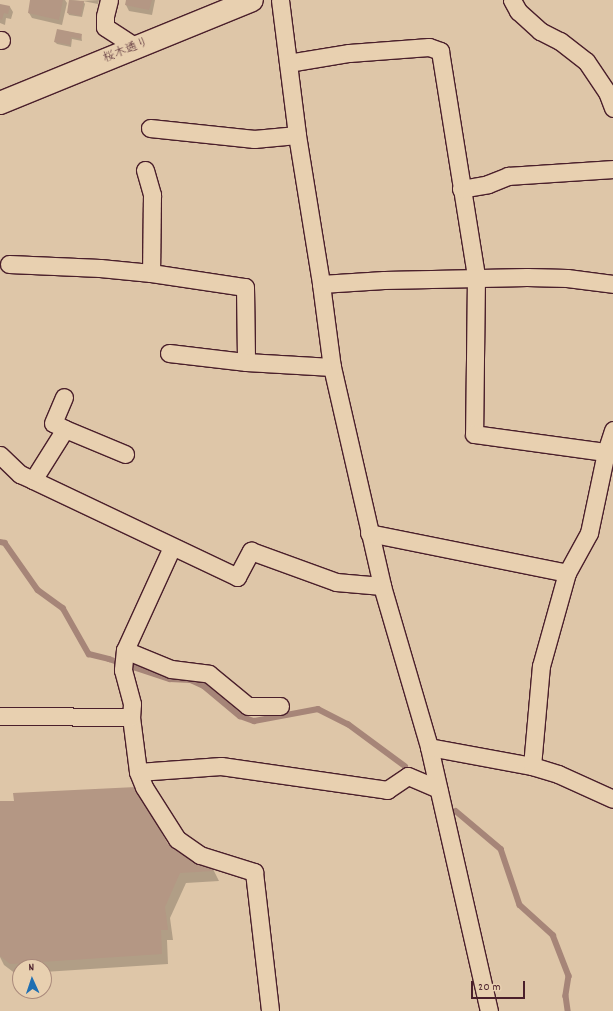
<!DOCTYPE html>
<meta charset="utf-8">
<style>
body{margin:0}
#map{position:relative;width:613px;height:1011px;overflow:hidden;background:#dec6a8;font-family:Dekko,"Klee One",sans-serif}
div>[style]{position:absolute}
.shadow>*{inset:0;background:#0003}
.stream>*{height:5.5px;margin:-2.75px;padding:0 2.75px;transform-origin:2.75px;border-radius:2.75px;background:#a68578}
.building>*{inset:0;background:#b49784}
.roads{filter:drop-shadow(1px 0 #4a1f2b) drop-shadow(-1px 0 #4a1f2b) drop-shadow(0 1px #4a1f2b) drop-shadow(0 -1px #4a1f2b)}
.street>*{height:17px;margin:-8.5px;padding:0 8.5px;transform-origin:8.5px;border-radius:8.5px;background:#e8d0b0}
.secondary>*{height:22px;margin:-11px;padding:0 11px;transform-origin:11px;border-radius:11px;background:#e8d0b0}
span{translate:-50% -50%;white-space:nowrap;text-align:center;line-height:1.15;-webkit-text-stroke:3px #e8d0b0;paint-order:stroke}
.street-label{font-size:12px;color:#4a1f2b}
.north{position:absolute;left:12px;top:959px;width:40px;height:40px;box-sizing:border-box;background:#e8d0b0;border:1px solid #a9897b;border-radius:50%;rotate:357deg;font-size:11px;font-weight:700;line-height:16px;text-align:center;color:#4a1f2b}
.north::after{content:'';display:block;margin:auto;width:14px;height:18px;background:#1f6fb2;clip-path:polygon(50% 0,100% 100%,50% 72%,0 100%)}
.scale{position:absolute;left:471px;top:981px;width:54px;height:18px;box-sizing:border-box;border:2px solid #4a1f2b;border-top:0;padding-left:5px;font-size:12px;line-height:14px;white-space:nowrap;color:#4a1f2b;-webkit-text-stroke:3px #e8d0b0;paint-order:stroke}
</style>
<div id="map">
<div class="shadow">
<i style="clip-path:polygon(31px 0,65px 0,67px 3px,62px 25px,32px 18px,29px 13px)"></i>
<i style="clip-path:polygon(70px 0,80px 1px,99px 0,98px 4px,83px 1px,85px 4px,82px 17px,69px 15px,68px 13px)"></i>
<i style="clip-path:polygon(127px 0,155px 0,152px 15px,129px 11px,126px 5px)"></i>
<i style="clip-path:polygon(0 5px,10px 7px,13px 12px,11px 19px,6px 18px,5px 25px,0 23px)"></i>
<i style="clip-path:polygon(58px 30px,81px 34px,82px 41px,72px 39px,71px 47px,57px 44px,55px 42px)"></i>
<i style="clip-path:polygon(0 802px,167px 844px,212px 867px,219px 881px,186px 883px,170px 918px,173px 940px,167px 940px,168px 964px,44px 972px,44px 967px,20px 967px,20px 974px,16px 974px,4px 965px,0 957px)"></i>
</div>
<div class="stream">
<i style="left:0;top:542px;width:5px;rotate:11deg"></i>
<i style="left:5px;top:543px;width:57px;rotate:54.9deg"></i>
<i style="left:38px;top:590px;width:31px;rotate:36deg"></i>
<i style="left:63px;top:608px;width:53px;rotate:60.5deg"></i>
<i style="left:89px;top:654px;width:21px;rotate:14deg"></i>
<i style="left:109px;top:659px;width:64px;rotate:18.2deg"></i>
<i style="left:170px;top:679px;width:21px;rotate:3deg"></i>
<i style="left:191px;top:680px;width:14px;rotate:25deg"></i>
<i style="left:204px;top:686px;width:47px;rotate:39.8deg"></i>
<i style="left:240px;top:716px;width:15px;rotate:20deg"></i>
<i style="left:254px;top:721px;width:65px;rotate:-10.6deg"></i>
<i style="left:318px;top:709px;width:34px;rotate:27deg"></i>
<i style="left:348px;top:724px;width:71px;rotate:36.4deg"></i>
<i style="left:456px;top:811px;width:59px;rotate:40.2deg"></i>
<i style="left:501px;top:849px;width:59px;rotate:71.3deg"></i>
<i style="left:520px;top:905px;width:45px;rotate:42.3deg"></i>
<i style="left:553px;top:935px;width:44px;rotate:68.7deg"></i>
<i style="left:569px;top:976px;width:20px;rotate:99deg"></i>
<i style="left:566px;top:996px;width:15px;rotate:82deg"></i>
</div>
<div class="building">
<i style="clip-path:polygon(30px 0,63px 0,59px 20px,28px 13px)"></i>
<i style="clip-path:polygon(69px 0,84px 1px,81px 16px,67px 13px)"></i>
<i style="clip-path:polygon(126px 0,152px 0,149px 10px,125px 5px)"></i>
<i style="clip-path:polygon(0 4px,10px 6px,8px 14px,4px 13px,2px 20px,0 19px)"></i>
<i style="clip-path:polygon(57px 29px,82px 34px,81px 39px,71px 37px,70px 45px,54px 42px)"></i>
<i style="clip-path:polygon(136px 787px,168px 844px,212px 866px,213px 871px,180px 873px,165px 907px,168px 930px,161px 930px,162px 954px,10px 964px,0 956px,0 801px,14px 801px,13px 793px)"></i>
</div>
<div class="roads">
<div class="street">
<i style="left:109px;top:0;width:16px;rotate:104deg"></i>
<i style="left:105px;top:16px;width:11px;rotate:90deg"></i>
<i style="left:105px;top:27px;width:37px;rotate:33deg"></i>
<i style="left:280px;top:0;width:136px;rotate:82.8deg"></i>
<i style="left:297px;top:135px;width:151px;rotate:80.8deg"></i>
<i style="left:321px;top:284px;width:84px;rotate:82.5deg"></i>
<i style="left:332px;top:367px;width:225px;rotate:77.1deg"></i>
<i style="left:382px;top:586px;width:168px;rotate:73.7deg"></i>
<i style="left:429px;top:747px;width:271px;rotate:77.2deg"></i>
<i style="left:512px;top:0;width:13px;rotate:61deg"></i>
<i style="left:518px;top:11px;width:30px;rotate:42deg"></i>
<i style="left:540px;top:31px;width:22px;rotate:27deg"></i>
<i style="left:560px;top:41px;width:33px;rotate:38deg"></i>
<i style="left:586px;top:61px;width:37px;rotate:56deg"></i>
<i style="left:607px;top:92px;width:17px;rotate:69deg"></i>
<i style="left:0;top:40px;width:1px"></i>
<i style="left:288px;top:63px;width:62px;rotate:-9.3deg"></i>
<i style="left:349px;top:53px;width:80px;rotate:-4.3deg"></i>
<i style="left:429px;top:47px;width:12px;rotate:20deg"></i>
<i style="left:440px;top:51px;width:229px;rotate:80.9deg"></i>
<i style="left:476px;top:277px;width:157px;rotate:90.7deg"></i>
<i style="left:474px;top:434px;width:133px;rotate:7.8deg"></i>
<i style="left:150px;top:128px;width:105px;rotate:6deg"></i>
<i style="left:254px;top:139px;width:43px;rotate:-5.3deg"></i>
<i style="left:145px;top:170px;width:26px;rotate:74deg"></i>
<i style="left:152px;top:195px;width:78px;rotate:90.7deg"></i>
<i style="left:461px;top:189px;width:27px;rotate:-10deg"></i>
<i style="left:488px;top:184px;width:22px;rotate:-22deg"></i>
<i style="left:508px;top:176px;width:105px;rotate:-3.8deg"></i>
<i style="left:9px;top:264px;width:91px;rotate:2.5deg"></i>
<i style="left:100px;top:268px;width:51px;rotate:5.6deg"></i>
<i style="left:151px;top:273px;width:95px;rotate:8.5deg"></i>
<i style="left:245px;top:287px;width:75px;rotate:89.2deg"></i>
<i style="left:246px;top:362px;width:86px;rotate:3.3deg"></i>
<i style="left:321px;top:284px;width:63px;rotate:-3.6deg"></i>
<i style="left:384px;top:280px;width:143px;rotate:-1.2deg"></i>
<i style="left:527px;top:277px;width:40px;rotate:1.4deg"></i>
<i style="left:567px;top:278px;width:46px;rotate:7.4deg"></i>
<i style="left:169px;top:353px;width:78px;rotate:6.7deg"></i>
<i style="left:65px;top:429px;width:65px;rotate:22.6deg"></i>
<i style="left:0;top:455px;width:28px;rotate:44deg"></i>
<i style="left:20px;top:474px;width:14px;rotate:25deg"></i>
<i style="left:33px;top:480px;width:226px;rotate:25.4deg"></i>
<i style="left:237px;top:577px;width:30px;rotate:-62deg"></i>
<i style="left:251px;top:551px;width:90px;rotate:20deg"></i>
<i style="left:336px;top:582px;width:46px;rotate:5deg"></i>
<i style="left:33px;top:480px;width:60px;rotate:-57.9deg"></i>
<i style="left:65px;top:429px;width:13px;rotate:-153deg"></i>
<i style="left:53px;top:423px;width:28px;rotate:-67deg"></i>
<i style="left:369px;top:533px;width:202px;rotate:11.4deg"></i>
<i style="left:172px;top:547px;width:113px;rotate:114.5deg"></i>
<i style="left:125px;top:650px;width:20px;rotate:96deg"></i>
<i style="left:123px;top:670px;width:35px;rotate:75deg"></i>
<i style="left:132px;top:704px;width:13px;rotate:94deg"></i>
<i style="left:131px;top:717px;width:55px;rotate:82.7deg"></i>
<i style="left:138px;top:772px;width:16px;rotate:68deg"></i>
<i style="left:144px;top:787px;width:62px;rotate:57.6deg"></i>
<i style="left:177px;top:839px;width:28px;rotate:35deg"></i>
<i style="left:200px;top:855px;width:57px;rotate:17.5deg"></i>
<i style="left:254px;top:872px;width:140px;rotate:83.4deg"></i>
<i style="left:125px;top:650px;width:50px;rotate:22.4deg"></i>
<i style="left:171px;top:669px;width:38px;rotate:7deg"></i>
<i style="left:209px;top:674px;width:50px;rotate:39.4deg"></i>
<i style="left:248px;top:706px;width:32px"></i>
<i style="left:0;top:716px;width:131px;rotate:0.4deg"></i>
<i style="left:429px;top:747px;width:105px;rotate:10.5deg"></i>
<i style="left:532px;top:766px;width:27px;rotate:17deg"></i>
<i style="left:558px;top:774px;width:60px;rotate:24.4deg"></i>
<i style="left:532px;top:766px;width:100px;rotate:-84.9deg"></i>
<i style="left:541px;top:666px;width:97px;rotate:-74.4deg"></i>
<i style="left:567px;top:573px;width:46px;rotate:-61.2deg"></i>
<i style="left:589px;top:533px;width:83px;rotate:-78.1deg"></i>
<i style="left:606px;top:452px;width:23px;rotate:-72deg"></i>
<i style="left:138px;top:772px;width:83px;rotate:-4.1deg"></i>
<i style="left:221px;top:766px;width:168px;rotate:8.2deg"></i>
<i style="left:387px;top:790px;width:25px;rotate:-34deg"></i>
<i style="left:408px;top:776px;width:33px;rotate:23deg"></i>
</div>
<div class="secondary">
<i style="left:0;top:103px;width:272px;rotate:-22.2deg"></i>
</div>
</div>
<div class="street-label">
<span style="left:126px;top:51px;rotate:-22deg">桜木通り</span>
</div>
<div class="north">N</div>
<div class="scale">20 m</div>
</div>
